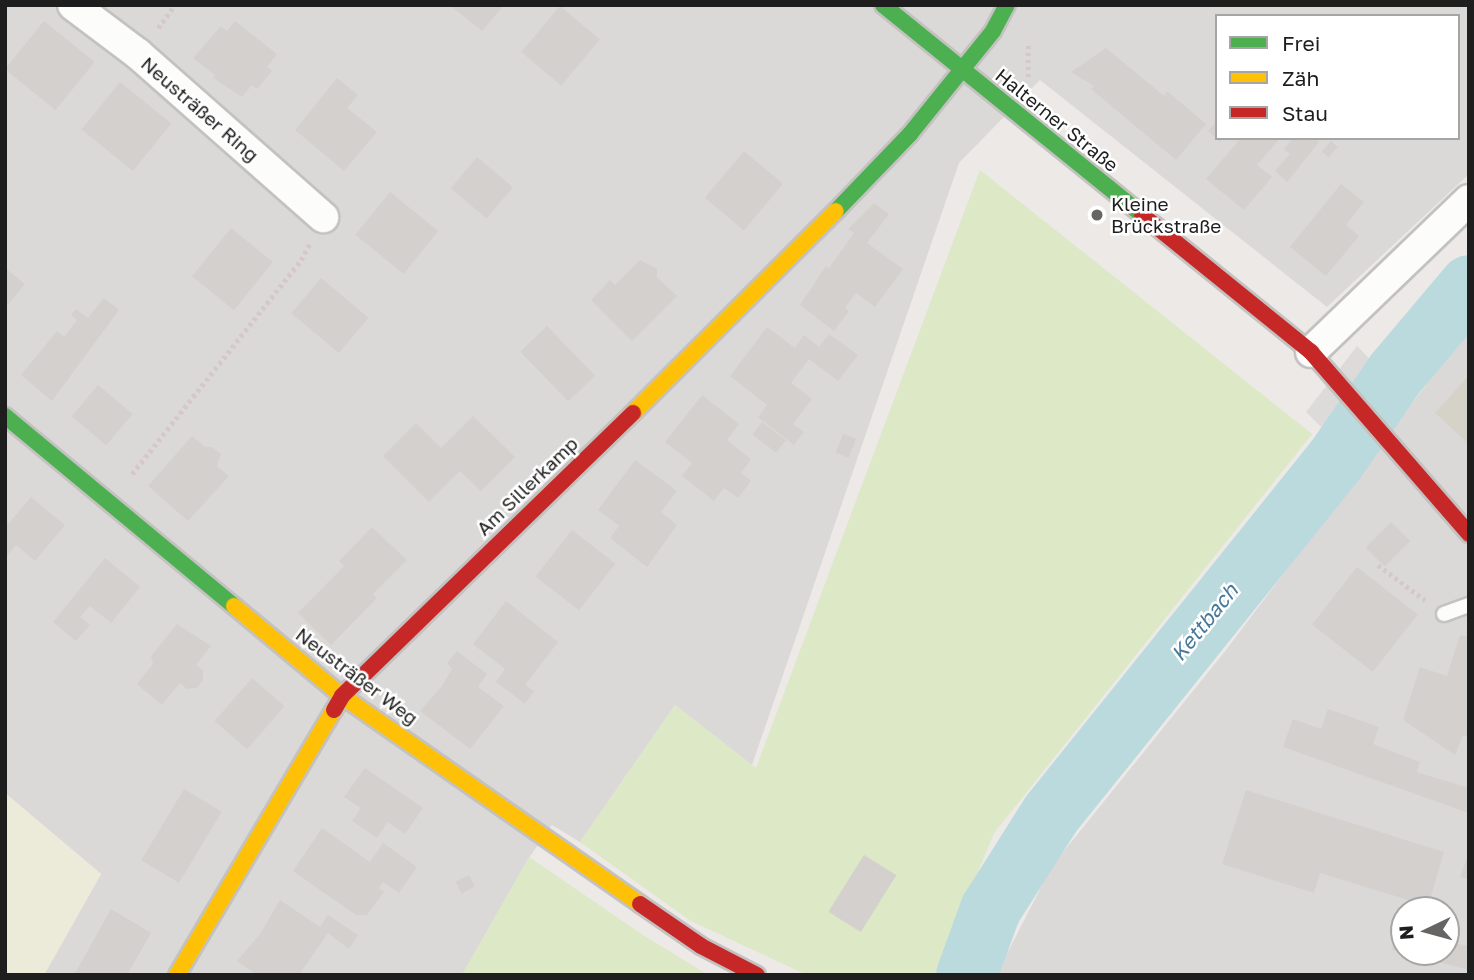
<!DOCTYPE html>
<meta charset="utf-8">
<style>
body{margin:0}
#map{position:relative;width:1474px;height:980px;overflow:hidden;background:#ece9e6;font-family:"Golos Text",sans-serif}
div>[style]{position:absolute}
.residential>*{inset:0;background:#dbd9d8}
.construction>*{inset:0;background:#d5d3c8}
.farmland>*{inset:0;background:#ecebda}
.grass>*{inset:0;background:#dce8c6}
.parking>*{inset:0;background:#dcdbda}
.river>*{height:61px;margin:-30.5px;padding:0 30.5px;transform-origin:30.5px;border-radius:30.5px;background:#bbdade}
.building>*{inset:0;background:#d3d0cd;transform-origin:0 0}
.path>*{height:4.5px;margin-top:-2.25px;transform-origin:0;background:repeating-linear-gradient(90deg,#d6c8c7 0 3.5px,transparent 0 7px)}
.roads{filter:drop-shadow(2px 0 #c3c2c1) drop-shadow(-2px 0 #c3c2c1) drop-shadow(0 2px #c3c2c1) drop-shadow(0 -2px #c3c2c1)}
.lane>*{height:14px;margin:-7px;padding:0 7px;transform-origin:7px;border-radius:7px;background:#fcfcfb}
.street>*{height:30px;margin:-15px;padding:0 15px;transform-origin:15px;border-radius:15px;background:#fcfcfb}
.fast>*{height:16px;margin:-8px;padding:0 8px;transform-origin:8px;border-radius:8px;background:#4caf50}
.slow>*{height:16px;margin:-8px;padding:0 8px;transform-origin:8px;border-radius:8px;background:#ffc107}
.jam>*{height:16px;margin:-8px;padding:0 8px;transform-origin:8px;border-radius:8px;background:#c62828}
.dots>*{width:19px;height:19px;translate:-50% -50%;box-sizing:border-box;border:4px solid #fff;border-radius:50%}
span{translate:-50% -50%;white-space:nowrap;text-align:center;line-height:1.15;-webkit-text-stroke:5px #fff;paint-order:stroke}
.street-label{font-size:19px;color:#1e1e1e}
.poi-label{font-size:19px;color:#1e1e1e}
.left{translate:0 -50%;text-align:left}
.water-label{font-size:21px;color:#48789a;font-style:italic}
.frame{position:absolute;inset:0;border:7px solid #1e1e1e;pointer-events:none}
.legend{position:absolute;left:1215px;top:14px;width:245px;height:126px;box-sizing:border-box;background:#fff;border:2px solid #a5a5a5;margin:0;padding:9px 12px;list-style:none;font-size:21px;color:#1e1e1e}
.legend li{display:flex;align-items:center;gap:14px;height:35px}
.legend b{width:35px;border:2px solid #a5a5a5}
.north{position:absolute;left:1390px;top:896px;width:70px;height:70px;box-sizing:border-box;background:#fff;border:2px solid #a5a5a5;border-radius:50%;rotate:265deg;font-size:19px;font-weight:700;line-height:28px;text-align:center;color:#1e1e1e}
.north::after{content:'';display:block;margin:auto;width:24px;height:32px;background:#666564;clip-path:polygon(50% 0,100% 100%,50% 72%,0 100%)}
</style>
<div id="map">
<div class="residential">
<i style="clip-path:polygon(evenodd,5px 5px,1469px 5px,1469px 174px,1327px 307px,1040px 80px,959px 163px,752px 765px,675px 705px,580px 842px,552px 825px,528px 859px,462px 975px,44px 975px,101px 874px,5px 793px,5px 5px,1217px 16px,1458px 16px,1458px 138px,1217px 138px,1217px 16px)"></i>
<i style="clip-path:polygon(evenodd,1469px 328px,1469px 975px,996px 975px,1052px 866px,1226px 650px,1469px 328px,1404px 910px,1446px 910px,1446px 952px,1404px 952px,1404px 910px)"></i>
</div>
<div class="construction">
<i style="clip-path:polygon(1469px 375px,1469px 444px,1435px 413px)"></i>
</div>
<div class="farmland">
<i style="clip-path:polygon(5px 793px,101px 874px,44px 975px,5px 973px)"></i>
</div>
<div class="grass">
<i style="clip-path:polygon(980px 170px,1312px 434px,994px 833px,935px 975px,807px 975px,691px 921px,580px 842px,675px 705px,756px 768px)"></i>
<i style="clip-path:polygon(529px 857px,643px 935px,708px 975px,462px 975px)"></i>
</div>
<div class="parking">
<i style="clip-path:polygon(1357px 346px,1412px 402px,1362px 467px,1306px 412px)"></i>
</div>
<div class="river">
<i style="left:966px;top:975px;width:70px;rotate:-70deg"></i>
<i style="left:990px;top:909px;width:114px;rotate:-57.6deg"></i>
<i style="left:1051px;top:813px;width:453px;rotate:-51.2deg"></i>
<i style="left:1335px;top:460px;width:106px;rotate:-55.4deg"></i>
<i style="left:1395px;top:373px;width:115px;rotate:-49.9deg"></i>
</div>
<div class="building">
<i style="clip-path:polygon(450px 5px,504px 5px,482px 31px)"></i>
<i style="left:560px;top:6px;width:52px;height:60px;rotate:40deg"></i>
<i style="left:44px;top:21px;width:65px;height:62px;rotate:39deg"></i>
<i style="clip-path:polygon(235px 21px,277px 54px,267px 67px,272px 71px,257px 89px,252px 85px,242px 97px,213px 78px,215px 75px,193px 58px,221px 26px,227px 31px)"></i>
<i style="clip-path:polygon(1106px 48px,1164px 96px,1167px 91px,1206px 124px,1176px 160px,1091px 89px,1094px 86px,1071px 72px)"></i>
<i style="clip-path:polygon(337px 78px,358px 95px,347px 108px,377px 132px,344px 171px,295px 130px)"></i>
<i style="left:120px;top:82px;width:66px;height:61px;rotate:39deg"></i>
<i style="clip-path:polygon(1217px 121px,1217px 138px,1224px 138px,1220px 142px,1208px 131px)"></i>
<i style="clip-path:polygon(1241px 138px,1280px 138px,1257px 165px,1272px 177px,1244px 210px,1206px 179px)"></i>
<i style="clip-path:polygon(1293px 138px,1314px 138px,1319px 142px,1287px 182px,1275px 171px,1290px 154px,1284px 149px)"></i>
<i style="left:1331px;top:141px;width:9px;height:14px;rotate:41deg"></i>
<i style="left:744px;top:151px;width:51px;height:61px;rotate:40deg"></i>
<i style="left:477px;top:157px;width:47px;height:41px;rotate:40deg"></i>
<i style="clip-path:polygon(1341px 184px,1364px 202px,1346px 225px,1359px 236px,1326px 276px,1290px 247px)"></i>
<i style="left:390px;top:192px;width:62px;height:55px;rotate:39deg"></i>
<i style="clip-path:polygon(874px 203px,889px 214px,867px 243px,903px 269px,875px 307px,856px 293px,845px 308px,849px 311px,834px 331px,800px 305px,826px 266px,829px 268px,854px 233px,848px 229px)"></i>
<i style="left:231px;top:228px;width:54px;height:62px;rotate:39deg"></i>
<i style="clip-path:polygon(640px 260px,657px 269px,657px 277px,677px 296px,632px 341px,591px 300px,610px 280px,615px 285px)"></i>
<i style="clip-path:polygon(5px 268px,25px 284px,5px 308px)"></i>
<i style="left:321px;top:278px;width:62px;height:46px;rotate:40deg"></i>
<i style="clip-path:polygon(104px 298px,119px 310px,52px 401px,21px 375px,57px 331px,64px 337px,77px 320px,71px 315px,76px 309px,88px 318px)"></i>
<i style="left:547px;top:326px;width:69px;height:37px;rotate:46deg"></i>
<i style="clip-path:polygon(767px 327px,795px 348px,804px 335px,819px 347px,829px 334px,858px 355px,838px 381px,809px 359px,791px 383px,812px 399px,793px 424px,804px 432px,794px 445px,758px 417px,767px 405px,730px 376px)"></i>
<i style="left:98px;top:385px;width:45px;height:41px;rotate:40deg"></i>
<i style="clip-path:polygon(702px 395px,739px 424px,727px 440px,751px 459px,741px 473px,751px 481px,738px 498px,724px 488px,714px 501px,682px 476px,692px 463px,665px 442px)"></i>
<i style="clip-path:polygon(473px 416px,515px 457px,481px 491px,460px 471px,429px 502px,383px 456px,416px 423px,441px 448px)"></i>
<i style="left:762px;top:422px;width:30px;height:16px;rotate:37deg"></i>
<i style="left:843px;top:434px;width:14px;height:20px;rotate:21deg"></i>
<i style="clip-path:polygon(192px 436px,205px 447px,212px 447px,221px 454px,217px 466px,229px 476px,188px 521px,148px 486px)"></i>
<i style="clip-path:polygon(635px 460px,677px 491px,661px 512px,677px 525px,647px 567px,610px 538px,619px 526px,598px 510px)"></i>
<i style="clip-path:polygon(31px 497px,65px 525px,35px 561px,16px 545px,5px 558px,5px 519px,9px 523px)"></i>
<i style="left:1391px;top:522px;width:27px;height:36px;rotate:45deg"></i>
<i style="clip-path:polygon(372px 527px,407px 560px,373px 594px,377px 598px,331px 645px,298px 613px,344px 566px,339px 561px)"></i>
<i style="left:572px;top:530px;width:55px;height:59px;rotate:38deg"></i>
<i style="clip-path:polygon(105px 558px,140px 587px,111px 623px,90px 606px,80px 617px,90px 625px,76px 641px,53px 622px)"></i>
<i style="left:1357px;top:567px;width:77px;height:73px;rotate:38deg"></i>
<i style="clip-path:polygon(506px 601px,558px 642px,525px 685px,534px 691px,525px 704px,496px 682px,505px 669px,473px 644px)"></i>
<i style="clip-path:polygon(177px 624px,211px 646px,196px 665px,203px 670px,203px 680px,197px 688px,187px 689px,180px 683px,162px 705px,137px 684px,153px 664px,151px 656px)"></i>
<i style="clip-path:polygon(1460px 635px,1469px 637px,1469px 737px,1463px 735px,1455px 755px,1403px 720px,1420px 667px,1447px 676px)"></i>
<i style="clip-path:polygon(457px 651px,487px 674px,478px 687px,504px 706px,470px 749px,420px 711px,442px 686px,452px 669px,447px 663px)"></i>
<i style="left:252px;top:678px;width:43px;height:57px;rotate:41deg"></i>
<i style="clip-path:polygon(1328px 709px,1379px 727px,1373px 744px,1420px 762px,1417px 772px,1469px 788px,1469px 813px,1283px 747px,1293px 719px,1321px 729px)"></i>
<i style="clip-path:polygon(365px 768px,423px 808px,405px 834px,388px 822px,377px 838px,352px 821px,361px 808px,344px 797px)"></i>
<i style="left:184px;top:789px;width:44px;height:83px;rotate:31deg"></i>
<i style="clip-path:polygon(1246px 790px,1444px 852px,1428px 906px,1320px 873px,1314px 893px,1222px 864px)"></i>
<i style="clip-path:polygon(322px 828px,370px 862px,383px 843px,417px 867px,399px 893px,383px 882px,379px 888px,384px 892px,367px 915px,356px 915px,293px 871px)"></i>
<i style="left:864px;top:855px;width:38px;height:67px;rotate:32deg"></i>
<i style="clip-path:polygon(1467px 858px,1469px 859px,1469px 879px,1460px 877px)"></i>
<i style="left:469px;top:875px;width:13px;height:15px;rotate:63deg"></i>
<i style="clip-path:polygon(280px 900px,320px 927px,328px 915px,358px 935px,349px 949px,328px 933px,299px 975px,257px 975px,237px 961px,260px 934px)"></i>
<i style="clip-path:polygon(111px 909px,151px 933px,127px 975px,74px 975px)"></i>
<i style="clip-path:polygon(1398px 931px,1404px 932px,1404px 953px,1392px 950px)"></i>
<i style="clip-path:polygon(1446px 942px,1469px 946px,1469px 970px,1404px 953px,1446px 952px)"></i>
</div>
<div class="path">
<i style="left:158px;top:28px;width:29px;rotate:-54deg"></i>
<i style="left:1028px;top:77px;width:33px;rotate:-90deg"></i>
<i style="left:132px;top:474px;width:273px;rotate:-51.7deg"></i>
<i style="left:301px;top:260px;width:19px;rotate:-62deg"></i>
<i style="left:1378px;top:565px;width:59px;rotate:36.7deg"></i>
</div>
<div class="roads">
<div class="lane">
<i style="left:1444px;top:614px;width:27px;rotate:-20deg"></i>
</div>
<div class="street">
<i style="left:73px;top:5px;width:81px;rotate:37deg"></i>
<i style="left:138px;top:54px;width:247px;rotate:41.4deg"></i>
<i style="left:1311px;top:352px;width:219px;rotate:-43.9deg"></i>
</div>
<div class="fast">
<i style="left:883px;top:5px;width:333px;rotate:39deg"></i>
<i style="left:836px;top:211px;width:107px;rotate:-46.1deg"></i>
<i style="left:910px;top:134px;width:132px;rotate:-51.1deg"></i>
<i style="left:993px;top:31px;width:30px;rotate:-62deg"></i>
<i style="left:5px;top:416px;width:298px;rotate:39.7deg"></i>
</div>
<div class="slow">
<i style="left:633px;top:413px;width:286px;rotate:-44.9deg"></i>
<i style="left:234px;top:606px;width:141px;rotate:39.8deg"></i>
<i style="left:342px;top:696px;width:363px;rotate:34.9deg"></i>
<i style="left:177px;top:975px;width:308px;rotate:-59.4deg"></i>
</div>
<div class="jam">
<i style="left:1142px;top:215px;width:218px;rotate:39deg"></i>
<i style="left:1311px;top:352px;width:241px;rotate:49deg"></i>
<i style="left:334px;top:710px;width:16px;rotate:-60deg"></i>
<i style="left:342px;top:696px;width:406px;rotate:-44.2deg"></i>
<i style="left:640px;top:904px;width:74px;rotate:34.5deg"></i>
<i style="left:701px;top:946px;width:63px;rotate:27.4deg"></i>
</div>
</div>
<div class="dots">
<i style="left:1097px;top:215px;background:#666564"></i>
</div>
<div class="street-label">
<span style="left:200px;top:109px;rotate:41deg">Neusträßer Ring</span>
<span style="left:1057px;top:120px;rotate:39deg">Halterner Straße</span>
<span style="left:527px;top:486px;rotate:-44deg">Am Sillerkamp</span>
<span style="left:357px;top:676px;rotate:37deg">Neusträßer Weg</span>
</div>
<div class="poi-label">
<span class="left" style="left:1111px;top:215px">Kleine<br>Brückstraße</span>
</div>
<div class="water-label">
<span style="left:1204px;top:622px;rotate:-51deg">Kettbach</span>
</div>
<div class="frame"></div>
<ul class="legend">
<li><b style="height:9px;background:#4caf50"></b>Frei</li>
<li><b style="height:9px;background:#ffc107"></b>Zäh</li>
<li><b style="height:9px;background:#c62828"></b>Stau</li>
</ul>
<div class="north">N</div>
</div>
